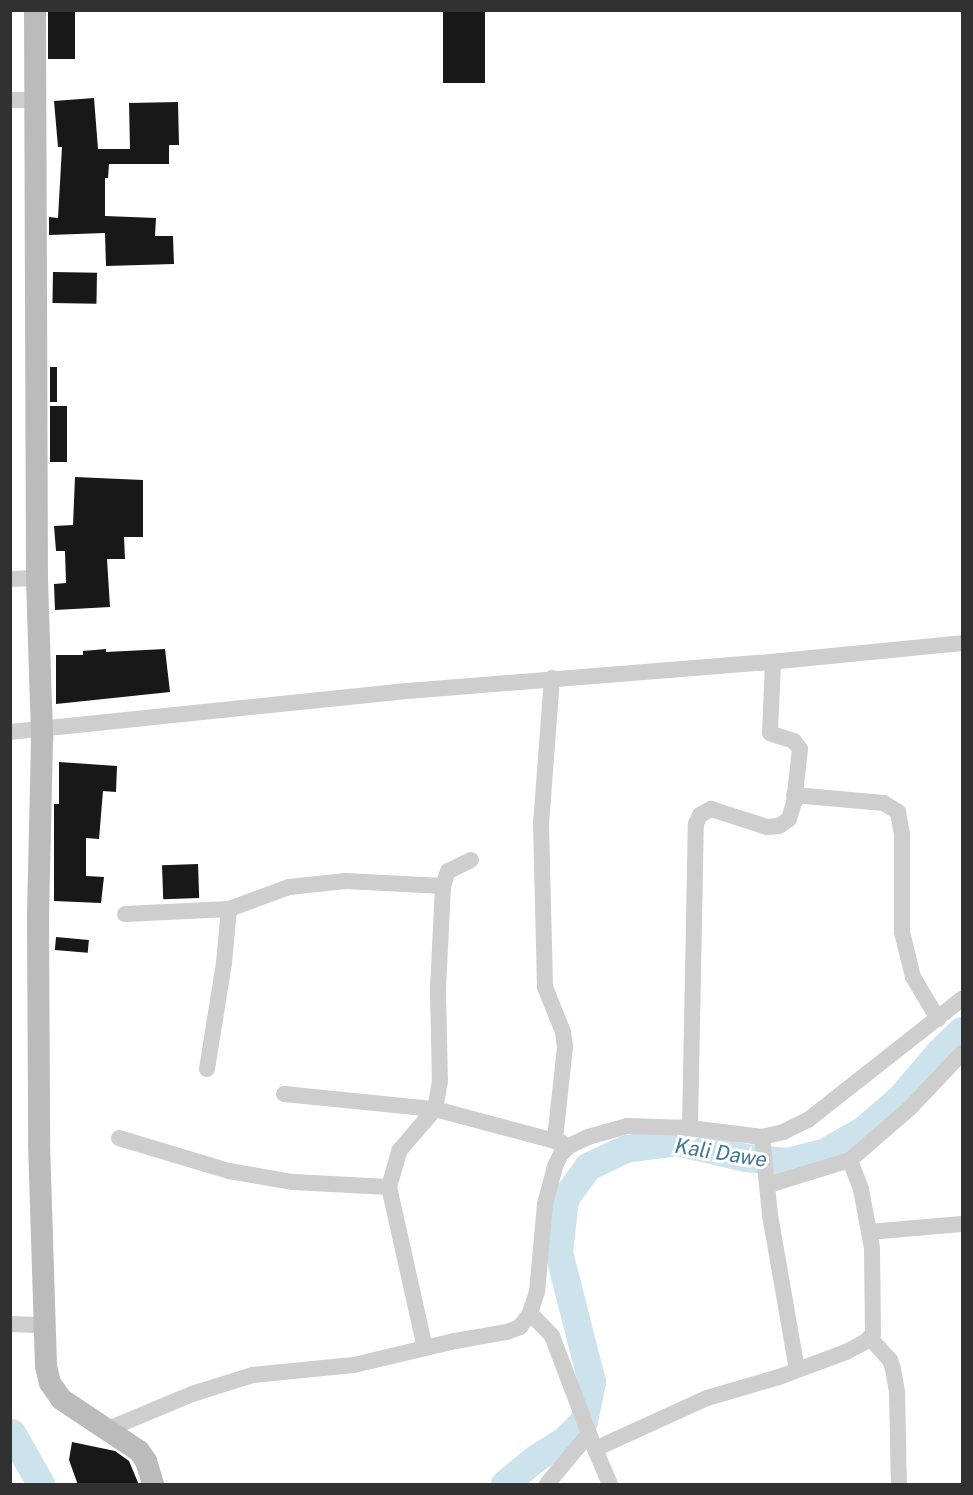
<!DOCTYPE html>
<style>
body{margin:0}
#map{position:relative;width:973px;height:1495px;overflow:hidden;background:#fff;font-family:"Public Sans",sans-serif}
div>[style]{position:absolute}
.stream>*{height:4.5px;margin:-2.25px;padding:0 2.25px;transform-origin:2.25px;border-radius:2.25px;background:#cce2ed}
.river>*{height:28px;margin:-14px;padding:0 14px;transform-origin:14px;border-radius:14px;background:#cce2ed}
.building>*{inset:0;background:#181818;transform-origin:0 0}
.minor>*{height:16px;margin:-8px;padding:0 8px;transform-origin:8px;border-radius:8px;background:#cecece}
.secondary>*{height:22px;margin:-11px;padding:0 11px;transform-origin:11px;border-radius:11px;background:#bbb}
.secondary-bridge>*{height:22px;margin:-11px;padding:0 11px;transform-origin:11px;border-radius:11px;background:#bbb}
span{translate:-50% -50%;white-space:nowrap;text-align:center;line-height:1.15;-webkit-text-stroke:6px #fff;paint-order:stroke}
.water-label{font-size:21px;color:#3f7794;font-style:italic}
.frame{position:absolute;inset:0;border:12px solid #313131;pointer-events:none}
</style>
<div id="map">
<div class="stream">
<i style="left:10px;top:1432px;width:2px;rotate:27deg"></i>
</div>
<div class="river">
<i style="left:12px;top:1433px;width:59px;rotate:60.4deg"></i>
<i style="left:505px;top:1484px;width:41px;rotate:-39.1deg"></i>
<i style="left:537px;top:1458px;width:31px;rotate:-32deg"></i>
<i style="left:563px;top:1442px;width:29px;rotate:-44deg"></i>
<i style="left:584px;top:1422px;width:41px;rotate:-78.7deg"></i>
<i style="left:592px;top:1382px;width:133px;rotate:-104.3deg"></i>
<i style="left:559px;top:1253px;width:54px;rotate:-83.7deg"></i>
<i style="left:565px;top:1199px;width:39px;rotate:-54deg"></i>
<i style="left:588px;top:1167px;width:42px;rotate:-25.3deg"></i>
<i style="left:626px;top:1149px;width:51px;rotate:-7.8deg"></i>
<i style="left:677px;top:1142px;width:71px;rotate:13.1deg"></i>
<i style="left:746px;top:1158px;width:41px;rotate:5.6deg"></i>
<i style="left:787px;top:1162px;width:38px;rotate:-14deg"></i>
<i style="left:824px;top:1153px;width:46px;rotate:-29.9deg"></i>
<i style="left:864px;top:1130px;width:49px;rotate:-40.9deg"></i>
<i style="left:901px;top:1098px;width:60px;rotate:-49.7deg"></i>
<i style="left:940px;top:1052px;width:30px;rotate:-44deg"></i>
</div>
<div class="building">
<i style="left:48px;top:10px;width:27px;height:49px"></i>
<i style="left:443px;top:10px;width:42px;height:73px"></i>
<i style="clip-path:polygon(94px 98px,98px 149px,130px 149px,129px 103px,178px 102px,179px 145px,169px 145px,169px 164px,109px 164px,108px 178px,105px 178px,105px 216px,156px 218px,155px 236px,173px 236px,174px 264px,106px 266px,105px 233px,49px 235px,49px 217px,58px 218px,62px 147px,58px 147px,54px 101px)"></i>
<i style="left:53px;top:272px;width:44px;height:31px;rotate:1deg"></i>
<i style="left:50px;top:367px;width:7px;height:35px"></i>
<i style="left:67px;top:406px;width:56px;height:17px;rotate:90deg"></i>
<i style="clip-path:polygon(75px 477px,143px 480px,143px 537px,124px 537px,125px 559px,107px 559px,110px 607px,55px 610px,54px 584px,66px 583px,65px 551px,56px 551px,54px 526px,73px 525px)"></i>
<i style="clip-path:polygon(106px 649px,106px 652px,165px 649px,170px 692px,56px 704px,56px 655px,83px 655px,83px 651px)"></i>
<i style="clip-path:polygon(59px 762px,117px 766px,116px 792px,103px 791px,99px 839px,86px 838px,86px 876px,104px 877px,101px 903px,54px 901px,54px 804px,59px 804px)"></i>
<i style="left:198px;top:864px;width:34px;height:36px;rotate:88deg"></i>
<i style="left:56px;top:937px;width:33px;height:13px;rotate:5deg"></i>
<i style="clip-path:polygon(72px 1442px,115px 1451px,129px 1461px,139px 1485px,78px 1485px,69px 1460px)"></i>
</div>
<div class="minor">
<i style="left:10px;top:100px;width:26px"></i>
<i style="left:10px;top:579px;width:27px;rotate:-2deg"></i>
<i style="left:552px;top:678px;width:145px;rotate:94.3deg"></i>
<i style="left:541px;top:823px;width:164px;rotate:88.6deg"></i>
<i style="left:545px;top:987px;width:48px;rotate:68.2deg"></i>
<i style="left:563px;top:1032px;width:15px;rotate:82deg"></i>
<i style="left:565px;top:1047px;width:93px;rotate:96.2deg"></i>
<i style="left:10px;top:732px;width:387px;rotate:-5.9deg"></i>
<i style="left:395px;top:692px;width:365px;rotate:-4.6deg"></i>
<i style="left:759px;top:663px;width:204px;rotate:-5.6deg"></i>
<i style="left:794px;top:795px;width:90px;rotate:5.1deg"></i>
<i style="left:884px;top:803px;width:17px;rotate:33deg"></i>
<i style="left:898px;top:812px;width:22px;rotate:80deg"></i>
<i style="left:902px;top:834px;width:98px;rotate:90deg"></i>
<i style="left:902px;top:932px;width:46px;rotate:76.3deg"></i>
<i style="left:913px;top:977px;width:49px;rotate:59.2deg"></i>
<i style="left:471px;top:860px;width:25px;rotate:154deg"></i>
<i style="left:448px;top:871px;width:16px;rotate:108deg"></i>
<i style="left:443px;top:886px;width:103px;rotate:92.8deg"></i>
<i style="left:438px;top:989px;width:92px;rotate:88.8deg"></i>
<i style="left:440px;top:1081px;width:28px;rotate:100deg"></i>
<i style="left:435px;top:1109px;width:132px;rotate:14.9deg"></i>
<i style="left:125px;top:914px;width:104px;rotate:-2.8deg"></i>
<i style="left:229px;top:909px;width:64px;rotate:-20.1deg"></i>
<i style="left:289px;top:887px;width:57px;rotate:-6deg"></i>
<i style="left:346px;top:881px;width:97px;rotate:3deg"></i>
<i style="left:207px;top:1069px;width:107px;rotate:-80.9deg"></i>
<i style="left:224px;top:963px;width:54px;rotate:-84.7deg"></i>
<i style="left:284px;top:1094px;width:152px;rotate:5.7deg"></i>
<i style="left:690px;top:1128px;width:304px;rotate:-88.9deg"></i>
<i style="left:696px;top:824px;width:10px;rotate:-66deg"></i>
<i style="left:700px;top:815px;width:13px;rotate:-29deg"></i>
<i style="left:711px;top:809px;width:59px;rotate:17.8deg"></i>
<i style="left:767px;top:827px;width:12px;rotate:-5deg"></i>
<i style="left:779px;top:826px;width:12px;rotate:-35deg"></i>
<i style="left:789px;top:819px;width:17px;rotate:-73deg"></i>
<i style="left:794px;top:803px;width:54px;rotate:-83.7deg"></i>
<i style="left:800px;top:749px;width:10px;rotate:-127deg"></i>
<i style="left:794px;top:741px;width:25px;rotate:-162deg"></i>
<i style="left:770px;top:733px;width:71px;rotate:-87.6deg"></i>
<i style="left:762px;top:1137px;width:78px;rotate:84.1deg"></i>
<i style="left:770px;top:1215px;width:157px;rotate:80.1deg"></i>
<i style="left:119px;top:1138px;width:115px;rotate:16.7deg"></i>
<i style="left:229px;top:1171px;width:65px;rotate:9.8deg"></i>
<i style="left:293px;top:1182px;width:96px;rotate:3deg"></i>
<i style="left:768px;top:1185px;width:86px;rotate:-17deg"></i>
<i style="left:850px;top:1160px;width:79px;rotate:-40.9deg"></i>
<i style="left:910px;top:1108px;width:76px;rotate:-46.6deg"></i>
<i style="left:869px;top:1232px;width:93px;rotate:-4.9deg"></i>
<i style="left:530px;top:1313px;width:32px;rotate:46deg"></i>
<i style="left:552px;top:1336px;width:121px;rotate:69.2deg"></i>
<i style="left:595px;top:1449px;width:123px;rotate:-24.5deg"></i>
<i style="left:707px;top:1398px;width:75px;rotate:-16.3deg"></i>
<i style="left:779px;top:1377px;width:72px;rotate:-20.5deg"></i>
<i style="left:846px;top:1352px;width:21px;rotate:-28deg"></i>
<i style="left:865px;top:1342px;width:11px;rotate:-45deg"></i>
<i style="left:873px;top:1334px;width:86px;rotate:-90.7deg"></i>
<i style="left:872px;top:1248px;width:60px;rotate:-100.6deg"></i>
<i style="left:861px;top:1189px;width:31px;rotate:-111deg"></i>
<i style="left:10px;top:1324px;width:35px;rotate:2deg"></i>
<i style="left:870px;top:1338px;width:30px;rotate:48deg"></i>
<i style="left:890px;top:1360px;width:9px;rotate:72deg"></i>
<i style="left:893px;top:1369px;width:23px;rotate:80deg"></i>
<i style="left:897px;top:1392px;width:92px;rotate:88.8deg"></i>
<i style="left:425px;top:1348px;width:165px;rotate:-102.6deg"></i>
<i style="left:389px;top:1187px;width:37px;rotate:-74deg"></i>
<i style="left:399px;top:1151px;width:55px;rotate:-49.4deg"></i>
<i style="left:106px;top:1430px;width:93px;rotate:-22.7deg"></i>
<i style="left:192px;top:1394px;width:64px;rotate:-17.3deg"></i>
<i style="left:253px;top:1375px;width:101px;rotate:-5.7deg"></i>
<i style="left:354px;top:1365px;width:104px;rotate:-13.4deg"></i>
<i style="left:455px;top:1341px;width:53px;rotate:-9.8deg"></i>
<i style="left:507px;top:1332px;width:14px;rotate:-21deg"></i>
<i style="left:520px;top:1327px;width:17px;rotate:-54deg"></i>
<i style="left:530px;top:1313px;width:22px;rotate:-72deg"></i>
<i style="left:537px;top:1292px;width:88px;rotate:-84.8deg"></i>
<i style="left:545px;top:1204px;width:39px;rotate:-75deg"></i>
<i style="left:555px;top:1166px;width:13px;rotate:-63deg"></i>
<i style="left:561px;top:1154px;width:11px;rotate:-45deg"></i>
<i style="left:569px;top:1146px;width:21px;rotate:-25deg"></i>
<i style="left:588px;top:1137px;width:41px;rotate:-15.8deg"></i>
<i style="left:627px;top:1126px;width:63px;rotate:1.8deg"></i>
<i style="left:690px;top:1128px;width:73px;rotate:7.1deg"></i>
<i style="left:762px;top:1137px;width:22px;rotate:-13deg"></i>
<i style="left:783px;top:1132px;width:28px;rotate:-26deg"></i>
<i style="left:808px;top:1120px;width:196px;rotate:-38.2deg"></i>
<i style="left:595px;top:1449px;width:38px;rotate:67deg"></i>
<i style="left:547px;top:1484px;width:64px;rotate:-50.1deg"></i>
</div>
<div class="secondary">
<i style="left:35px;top:10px;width:568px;rotate:89.8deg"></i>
<i style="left:37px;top:578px;width:125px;rotate:88.2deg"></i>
<i style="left:42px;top:740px;width:178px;rotate:91.3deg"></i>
<i style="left:38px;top:918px;width:225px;rotate:89.7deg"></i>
<i style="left:39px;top:1143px;width:223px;rotate:88.2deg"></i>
<i style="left:46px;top:1366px;width:17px;rotate:77deg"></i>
<i style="left:50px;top:1383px;width:19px;rotate:55deg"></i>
<i style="left:61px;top:1399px;width:94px;rotate:33.7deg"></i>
<i style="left:139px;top:1451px;width:12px;rotate:55deg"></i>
<i style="left:146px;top:1461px;width:24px;rotate:73deg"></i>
</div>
<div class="secondary-bridge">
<i style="left:41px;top:703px;width:37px;rotate:88deg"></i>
</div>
<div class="water-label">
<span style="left:721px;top:1153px;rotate:9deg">Kali Dawe</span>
</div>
<div class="frame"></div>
</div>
